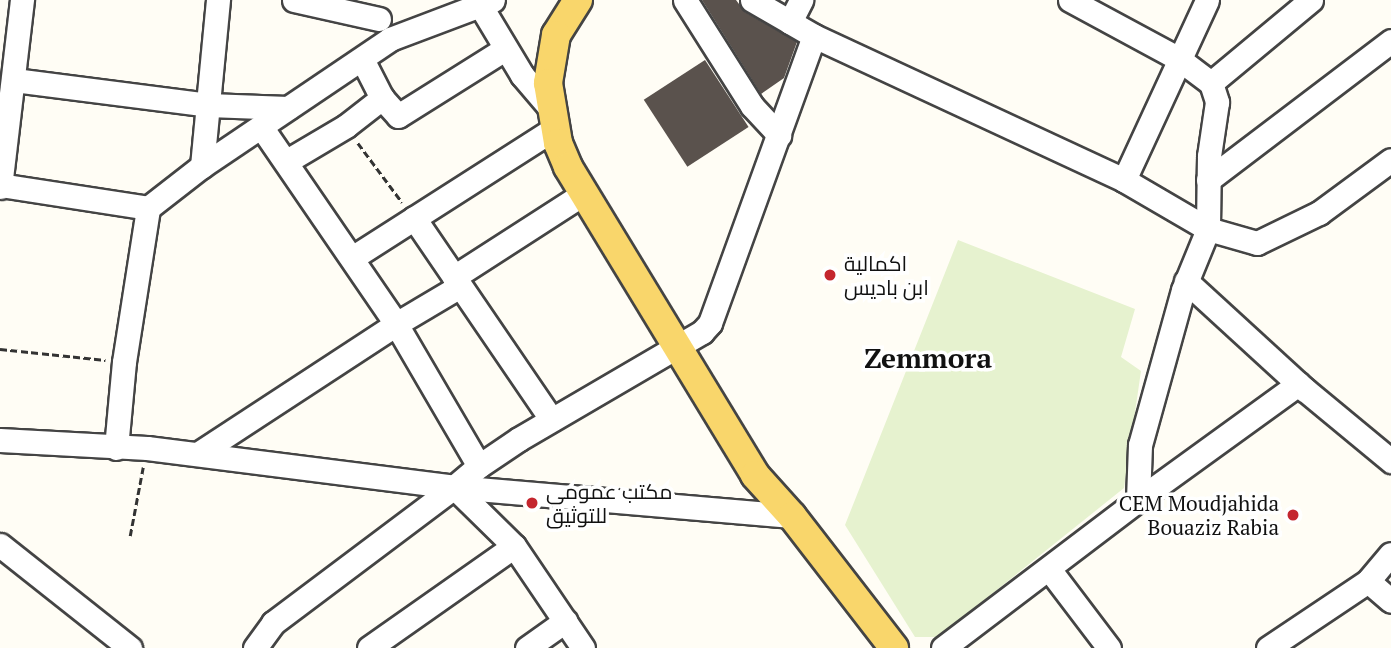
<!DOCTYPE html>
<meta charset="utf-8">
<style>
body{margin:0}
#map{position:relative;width:1391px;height:648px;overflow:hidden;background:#fffdf5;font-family:"PT Serif",Cairo,serif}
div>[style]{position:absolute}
.pitch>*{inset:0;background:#e6f2cf}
.building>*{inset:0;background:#5a524d;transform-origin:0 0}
.path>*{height:2.5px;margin-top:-1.25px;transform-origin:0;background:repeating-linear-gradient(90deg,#333 0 7px,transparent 0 10.5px)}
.roads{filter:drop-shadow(2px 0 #444) drop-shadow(-2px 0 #444) drop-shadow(0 2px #444) drop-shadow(0 -2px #444)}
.minor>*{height:23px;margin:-11.5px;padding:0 11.5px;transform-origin:11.5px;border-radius:11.5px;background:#fff}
.major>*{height:28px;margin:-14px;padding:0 14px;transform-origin:14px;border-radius:14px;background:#f9d66b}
.dots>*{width:19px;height:19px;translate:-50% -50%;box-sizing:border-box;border:4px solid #fff;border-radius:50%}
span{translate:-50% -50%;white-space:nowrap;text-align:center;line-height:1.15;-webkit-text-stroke:7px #fff;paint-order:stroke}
.poi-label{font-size:21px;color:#111}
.left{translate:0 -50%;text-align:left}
.right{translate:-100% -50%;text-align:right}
.district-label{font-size:28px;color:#111;font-weight:700}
</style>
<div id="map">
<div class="pitch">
<i style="clip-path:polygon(958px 240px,1135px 309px,1121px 357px,1141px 371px,1124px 488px,938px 637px,915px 637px,845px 525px)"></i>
</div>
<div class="building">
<i style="clip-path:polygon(702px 0,736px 0,745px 12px,797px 42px,784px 78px,761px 94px)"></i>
<i style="left:705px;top:60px;width:80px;height:73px;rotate:57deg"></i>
</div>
<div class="path">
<i style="left:358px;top:143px;width:74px;rotate:53.3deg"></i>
<i style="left:0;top:349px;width:106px;rotate:6deg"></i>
<i style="left:130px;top:536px;width:70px;rotate:-79.3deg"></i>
</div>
<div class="roads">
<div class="minor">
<i style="left:294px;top:0;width:87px;rotate:12.6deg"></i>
<i style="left:685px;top:0;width:125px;rotate:57.7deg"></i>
<i style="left:752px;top:106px;width:40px;rotate:47deg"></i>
<i style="left:752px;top:0;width:44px;rotate:30.1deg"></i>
<i style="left:1070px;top:0;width:124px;rotate:28.4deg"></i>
<i style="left:1179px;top:59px;width:40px;rotate:37deg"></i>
<i style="left:1211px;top:83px;width:20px;rotate:72deg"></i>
<i style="left:1217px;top:102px;width:55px;rotate:98.4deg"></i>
<i style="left:1209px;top:156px;width:73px;rotate:90.8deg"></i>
<i style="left:1208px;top:229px;width:66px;rotate:112.3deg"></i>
<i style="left:1183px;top:290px;width:161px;rotate:105.5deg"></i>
<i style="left:1140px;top:445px;width:55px;rotate:92.1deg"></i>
<i style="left:1138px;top:500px;width:198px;rotate:-35.9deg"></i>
<i style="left:1298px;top:384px;width:121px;rotate:39.6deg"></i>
<i style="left:480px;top:5px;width:82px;rotate:59deg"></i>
<i style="left:522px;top:75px;width:45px;rotate:49.5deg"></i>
<i style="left:814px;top:36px;width:342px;rotate:24.9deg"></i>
<i style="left:1124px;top:180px;width:97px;rotate:30.3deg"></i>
<i style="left:1208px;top:229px;width:51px;rotate:15.9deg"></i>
<i style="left:1257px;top:243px;width:69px;rotate:-25.8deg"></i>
<i style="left:1319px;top:213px;width:89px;rotate:-36.4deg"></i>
<i style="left:362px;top:59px;width:44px;rotate:62.9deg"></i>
<i style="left:382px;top:98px;width:24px;rotate:48deg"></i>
<i style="left:398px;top:116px;width:126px;rotate:-32.1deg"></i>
<i style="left:14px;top:80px;width:196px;rotate:7.3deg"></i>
<i style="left:208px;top:105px;width:80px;rotate:2.1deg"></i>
<i style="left:1211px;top:83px;width:130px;rotate:-39.7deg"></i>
<i style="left:262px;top:128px;width:237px;rotate:55.6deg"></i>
<i style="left:396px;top:324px;width:164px;rotate:59.7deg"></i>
<i style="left:287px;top:161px;width:69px;rotate:-30.7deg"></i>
<i style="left:346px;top:126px;width:46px;rotate:-37.9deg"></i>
<i style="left:202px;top:166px;width:167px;rotate:-84.5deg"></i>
<i style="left:1124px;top:180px;width:198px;rotate:-65.2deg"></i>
<i style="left:1208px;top:180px;width:230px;rotate:-37.2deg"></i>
<i style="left:0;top:185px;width:150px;rotate:8.8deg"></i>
<i style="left:148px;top:208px;width:68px;rotate:-37.9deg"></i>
<i style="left:202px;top:166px;width:227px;rotate:-34deg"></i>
<i style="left:390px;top:39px;width:110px;rotate:-20.7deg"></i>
<i style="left:0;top:187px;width:188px;rotate:-83.3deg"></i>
<i style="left:414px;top:218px;width:243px;rotate:55.7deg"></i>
<i style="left:352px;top:258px;width:241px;rotate:-32.6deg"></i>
<i style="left:454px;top:277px;width:153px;rotate:-32.8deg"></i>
<i style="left:1186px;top:281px;width:161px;rotate:42.5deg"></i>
<i style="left:0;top:440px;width:147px;rotate:3.1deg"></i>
<i style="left:147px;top:448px;width:309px;rotate:7.2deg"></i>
<i style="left:454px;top:487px;width:339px;rotate:4.9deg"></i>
<i style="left:116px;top:448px;width:86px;rotate:-84.7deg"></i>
<i style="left:124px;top:362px;width:156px;rotate:-81.1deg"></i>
<i style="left:199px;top:453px;width:235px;rotate:-33.2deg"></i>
<i style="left:396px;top:324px;width:74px;rotate:-30.7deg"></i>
<i style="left:454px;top:487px;width:33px;rotate:-40deg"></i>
<i style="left:479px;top:466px;width:48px;rotate:-34deg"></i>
<i style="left:519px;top:439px;width:212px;rotate:-30.3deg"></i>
<i style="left:702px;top:332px;width:12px;rotate:-48deg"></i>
<i style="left:710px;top:323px;width:305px;rotate:-70.1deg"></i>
<i style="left:814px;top:36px;width:28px;rotate:-150deg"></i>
<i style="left:790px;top:22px;width:25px;rotate:-63deg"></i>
<i style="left:0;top:545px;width:166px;rotate:38.4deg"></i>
<i style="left:1049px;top:569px;width:99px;rotate:52.8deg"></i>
<i style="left:1368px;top:581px;width:30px;rotate:41deg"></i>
<i style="left:255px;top:648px;width:31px;rotate:-54deg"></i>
<i style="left:273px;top:623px;width:226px;rotate:-36.9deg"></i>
<i style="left:454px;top:487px;width:84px;rotate:44.5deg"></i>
<i style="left:514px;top:546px;width:123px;rotate:55.9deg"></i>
<i style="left:369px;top:648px;width:177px;rotate:-35.1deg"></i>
<i style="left:527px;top:648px;width:47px;rotate:-35.4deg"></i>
<i style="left:943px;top:648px;width:245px;rotate:-37.2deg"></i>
<i style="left:1268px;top:648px;width:120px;rotate:-33.8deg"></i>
<i style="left:1368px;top:581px;width:35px;rotate:-50deg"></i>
</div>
<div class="major">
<i style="left:578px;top:0;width:41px;rotate:122.2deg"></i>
<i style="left:556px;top:35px;width:49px;rotate:99.5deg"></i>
<i style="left:548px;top:83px;width:61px;rotate:80.5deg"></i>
<i style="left:558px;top:143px;width:26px;rotate:67deg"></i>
<i style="left:568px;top:167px;width:360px;rotate:58.7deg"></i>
<i style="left:755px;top:475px;width:55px;rotate:47.9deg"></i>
<i style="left:792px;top:516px;width:167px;rotate:52.3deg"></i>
</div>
</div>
<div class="dots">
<i style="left:830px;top:275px;background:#c4262e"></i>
<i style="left:532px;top:503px;background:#c4262e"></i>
<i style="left:1293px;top:515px;background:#c4262e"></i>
</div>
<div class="poi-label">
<span class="left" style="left:844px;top:275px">اكمالية<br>ابن باديس</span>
<span class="left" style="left:546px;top:503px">مكتب عمومي<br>للتوثيق</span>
<span class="right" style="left:1279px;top:515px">CEM Moudjahida<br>Bouaziz Rabia</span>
</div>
<div class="district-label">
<span style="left:928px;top:358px">Zemmora</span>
</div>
</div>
